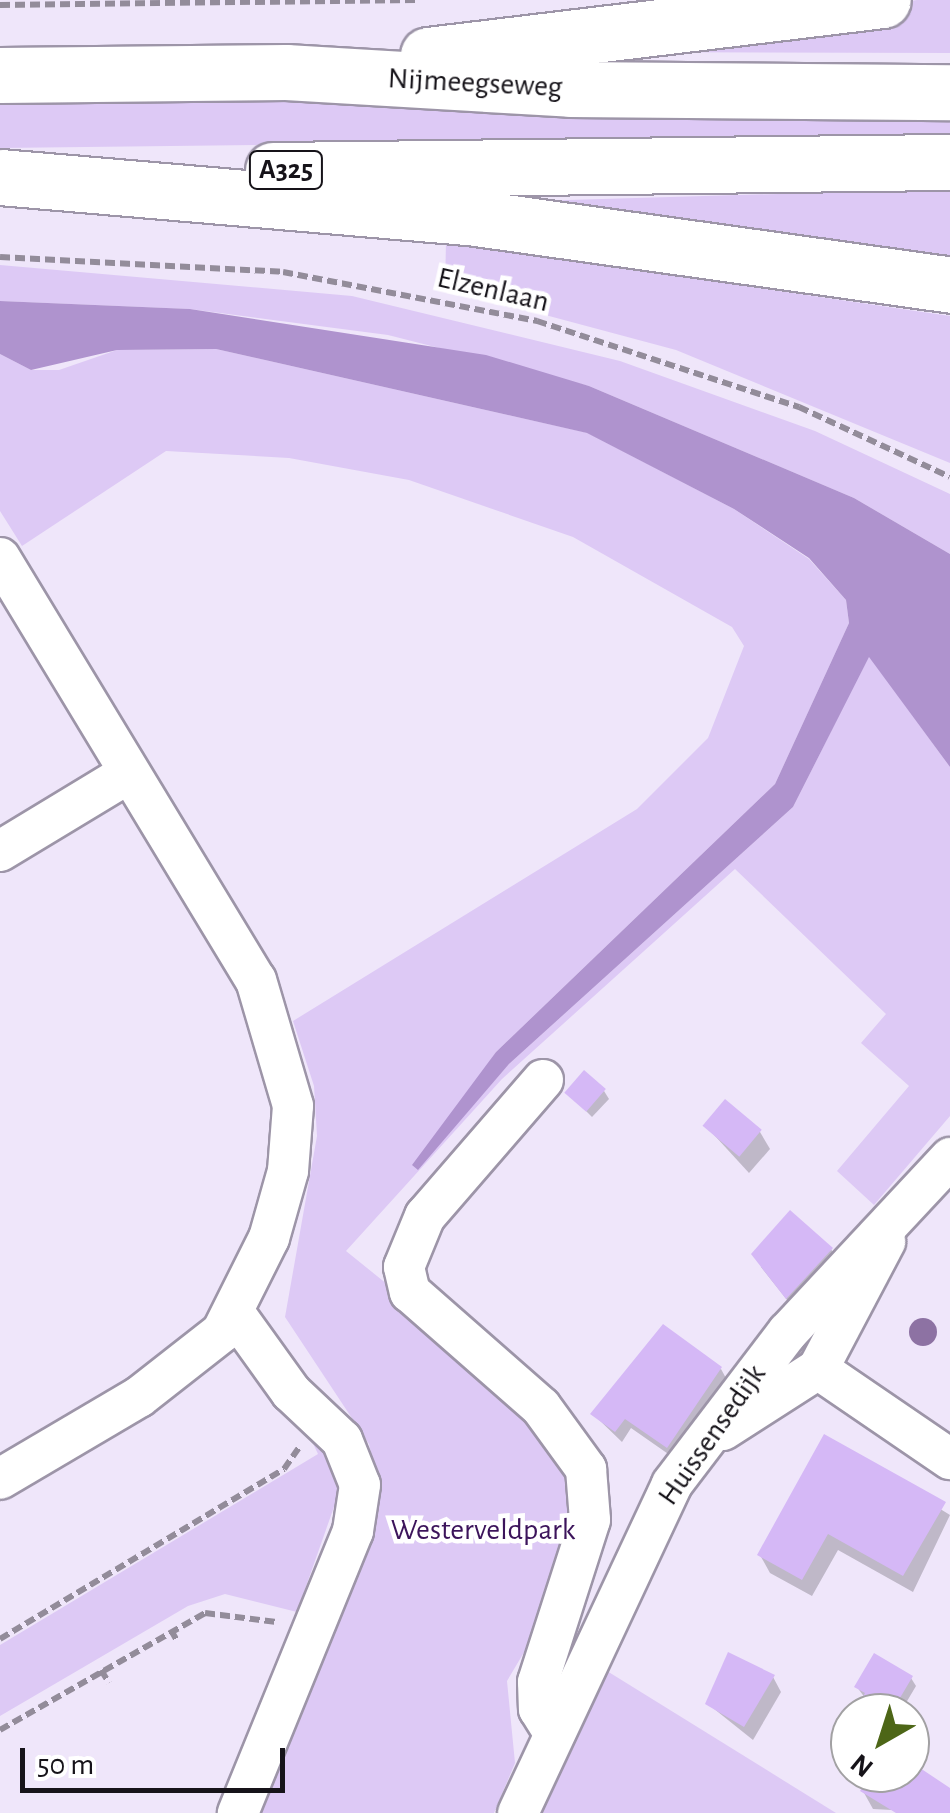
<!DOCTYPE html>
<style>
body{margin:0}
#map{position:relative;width:950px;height:1813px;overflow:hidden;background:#efe6fa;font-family:"Alegreya Sans",sans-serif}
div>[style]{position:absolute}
.green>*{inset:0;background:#ddc9f5}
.water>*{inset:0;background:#af93ce}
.shadow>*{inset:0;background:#0003}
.building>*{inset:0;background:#d5b8f6;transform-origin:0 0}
.path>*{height:6px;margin-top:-3px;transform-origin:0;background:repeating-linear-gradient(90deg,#938c9a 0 10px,transparent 0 15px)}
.roads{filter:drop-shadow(2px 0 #9d95a8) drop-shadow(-2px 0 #9d95a8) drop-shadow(0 2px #9d95a8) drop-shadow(0 -2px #9d95a8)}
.minor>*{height:40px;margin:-20px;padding:0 20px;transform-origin:20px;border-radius:20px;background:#fff}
.highway>*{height:55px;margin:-27.5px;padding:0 27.5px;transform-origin:27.5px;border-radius:27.5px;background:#fff}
.trees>*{width:28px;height:28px;margin:-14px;border-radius:50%;background:#8d72a3}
span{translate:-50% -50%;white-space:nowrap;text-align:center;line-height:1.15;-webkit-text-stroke:9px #fff;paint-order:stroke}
.shield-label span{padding:2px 8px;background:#fff;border:2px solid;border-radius:8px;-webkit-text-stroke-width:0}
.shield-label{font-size:28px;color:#161319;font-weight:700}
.street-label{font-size:30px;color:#161319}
.park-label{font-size:30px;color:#3c145b}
.north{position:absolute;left:830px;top:1693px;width:100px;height:100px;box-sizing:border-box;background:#fff;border:2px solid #a2a1a3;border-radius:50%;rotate:219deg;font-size:28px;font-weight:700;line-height:40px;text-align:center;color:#161319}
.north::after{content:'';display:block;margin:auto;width:35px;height:45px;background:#4d6617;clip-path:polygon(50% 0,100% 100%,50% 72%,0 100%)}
.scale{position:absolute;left:20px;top:1748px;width:265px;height:45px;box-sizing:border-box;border:5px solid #161319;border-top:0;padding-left:12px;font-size:30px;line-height:35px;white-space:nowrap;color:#161319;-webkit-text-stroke:8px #fff;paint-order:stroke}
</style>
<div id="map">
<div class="green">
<i style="clip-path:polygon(917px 0,950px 0,950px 53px,600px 52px)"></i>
<i style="clip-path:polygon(259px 100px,950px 116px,950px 137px,0 148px,0 105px)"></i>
<i style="clip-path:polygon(950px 192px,950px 261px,502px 202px,845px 192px)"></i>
<i style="clip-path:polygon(446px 242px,950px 316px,950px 463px,676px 350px,445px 288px)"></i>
<i style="clip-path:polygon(0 265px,352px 296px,620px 361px,815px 431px,950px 494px,950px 554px,854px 498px,589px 386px,388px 335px,190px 309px,0 301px)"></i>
<i style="clip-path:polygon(216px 349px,588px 433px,734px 509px,809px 559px,846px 600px,849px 623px,775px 784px,496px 1052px,417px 1169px,509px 1064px,793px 807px,869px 656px,950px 767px,950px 1116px,874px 1205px,837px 1171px,909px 1086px,861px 1043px,886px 1014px,735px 869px,502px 1079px,346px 1251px,538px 1406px,578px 1485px,545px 1617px,507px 1681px,515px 1763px,494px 1813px,254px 1813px,379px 1490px,369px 1444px,285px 1317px,317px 1136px,314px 1086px,293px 1021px,637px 809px,708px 738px,744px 646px,732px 627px,573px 537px,409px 480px,289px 458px,166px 451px,22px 546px,0 511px,0 354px,31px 370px,59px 370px,117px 350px)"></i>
<i style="clip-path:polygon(310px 1437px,327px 1450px,341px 1487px,297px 1612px,225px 1594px,188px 1606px,0 1716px,0 1645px,318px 1454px)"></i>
<i style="clip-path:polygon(607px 1671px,836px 1813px,536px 1813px)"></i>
</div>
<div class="water">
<i style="clip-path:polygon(0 301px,190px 309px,486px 355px,589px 386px,854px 498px,950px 554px,950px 767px,869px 657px,793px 807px,509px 1064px,418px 1170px,412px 1165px,496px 1052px,775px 784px,849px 623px,846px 600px,809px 558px,734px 509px,587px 433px,216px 349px,117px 350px,31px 370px,0 354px)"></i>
</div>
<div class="shadow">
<i style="clip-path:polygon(604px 1091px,609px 1099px,592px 1117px,567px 1092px)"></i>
<i style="clip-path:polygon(705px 1125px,760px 1132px,770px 1149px,749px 1173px)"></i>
<i style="clip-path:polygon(831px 1249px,838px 1262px,795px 1310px,761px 1267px)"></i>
<i style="clip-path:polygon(721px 1369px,727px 1380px,674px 1458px,631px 1428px,622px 1442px,593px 1414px)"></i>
<i style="clip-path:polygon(825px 1438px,950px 1515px,913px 1592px,838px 1550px,812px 1596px,770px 1573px,760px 1555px)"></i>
<i style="clip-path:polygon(773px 1677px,781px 1692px,753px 1740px,708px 1704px)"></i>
<i style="clip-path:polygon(911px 1678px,916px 1686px,900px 1713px,856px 1713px,865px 1698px,857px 1687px)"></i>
<i style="clip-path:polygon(910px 1764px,950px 1791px,950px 1813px,873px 1809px,863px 1791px,874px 1773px,910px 1773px)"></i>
</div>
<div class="building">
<i style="left:584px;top:1070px;width:29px;height:30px;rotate:41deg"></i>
<i style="left:725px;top:1099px;width:48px;height:35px;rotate:40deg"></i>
<i style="clip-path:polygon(790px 1210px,833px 1248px,786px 1299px,751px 1254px)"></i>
<i style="clip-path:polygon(663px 1324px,722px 1367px,667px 1448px,625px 1419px,615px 1432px,590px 1414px)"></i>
<i style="clip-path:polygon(824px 1434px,946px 1502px,903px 1576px,828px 1534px,802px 1580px,757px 1555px)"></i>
<i style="clip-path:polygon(728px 1652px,775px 1675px,744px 1727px,705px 1704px)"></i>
<i style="clip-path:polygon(874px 1653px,913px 1676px,891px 1713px,853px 1713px,865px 1693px,854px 1687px)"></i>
<i style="clip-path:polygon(914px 1764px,950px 1788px,950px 1813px,896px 1813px,860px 1791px,871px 1773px,910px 1773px)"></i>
</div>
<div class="path">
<i style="left:0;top:5px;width:416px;rotate:-0.7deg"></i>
<i style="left:0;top:257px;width:283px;rotate:3deg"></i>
<i style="left:283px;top:272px;width:259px;rotate:10.9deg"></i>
<i style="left:537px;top:321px;width:276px;rotate:18.2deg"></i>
<i style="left:799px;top:407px;width:166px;rotate:24.9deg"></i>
<i style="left:171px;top:1630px;width:13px;rotate:61deg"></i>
<i style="left:0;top:1639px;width:331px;rotate:-30.9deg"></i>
<i style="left:284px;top:1469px;width:28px;rotate:-55deg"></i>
<i style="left:101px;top:1670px;width:15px;rotate:58deg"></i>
<i style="left:0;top:1730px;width:236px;rotate:-29.7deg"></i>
<i style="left:205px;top:1613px;width:72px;rotate:7.2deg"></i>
</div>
<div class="roads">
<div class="minor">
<i style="left:0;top:558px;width:494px;rotate:58.8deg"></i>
<i style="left:256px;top:980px;width:131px;rotate:73.6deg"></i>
<i style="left:293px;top:1106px;width:65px;rotate:94.4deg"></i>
<i style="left:288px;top:1171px;width:70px;rotate:105.8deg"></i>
<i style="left:269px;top:1238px;width:105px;rotate:116.6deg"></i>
<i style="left:222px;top:1332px;width:105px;rotate:141.9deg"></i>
<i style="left:139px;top:1397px;width:161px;rotate:149.5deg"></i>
<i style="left:0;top:851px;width:149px;rotate:-31.2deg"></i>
<i style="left:543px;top:1080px;width:180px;rotate:130.9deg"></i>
<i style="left:425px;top:1216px;width:55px;rotate:112.4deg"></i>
<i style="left:404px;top:1267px;width:26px;rotate:77deg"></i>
<i style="left:410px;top:1292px;width:174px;rotate:41.3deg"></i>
<i style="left:541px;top:1407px;width:77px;rotate:54deg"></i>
<i style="left:586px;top:1469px;width:51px;rotate:85.5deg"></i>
<i style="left:590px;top:1520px;width:170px;rotate:107.8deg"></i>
<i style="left:538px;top:1682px;width:27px;rotate:88deg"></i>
<i style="left:539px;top:1709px;width:28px;rotate:58deg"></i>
<i style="left:235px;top:1314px;width:96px;rotate:54.3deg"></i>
<i style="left:291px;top:1392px;width:70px;rotate:43.3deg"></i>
<i style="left:342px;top:1440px;width:48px;rotate:68.2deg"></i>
<i style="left:360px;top:1485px;width:47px;rotate:98.7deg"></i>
<i style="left:353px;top:1531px;width:305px;rotate:112.2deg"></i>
<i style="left:818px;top:1369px;width:160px;rotate:34.3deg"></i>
<i style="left:723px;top:1430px;width:113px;rotate:-32.7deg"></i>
<i style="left:818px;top:1369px;width:144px;rotate:-62.2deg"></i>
<i style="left:518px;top:1813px;width:363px;rotate:-64.9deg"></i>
<i style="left:672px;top:1484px;width:191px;rotate:-52.7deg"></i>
<i style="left:788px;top:1332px;width:238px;rotate:-47deg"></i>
</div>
<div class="highway">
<i style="left:428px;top:55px;width:458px;rotate:-6.9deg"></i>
<i style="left:0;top:75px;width:286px;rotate:-0.6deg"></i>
<i style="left:286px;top:72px;width:285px;rotate:3.4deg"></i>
<i style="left:570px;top:89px;width:380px;rotate:0.5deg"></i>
<i style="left:273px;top:170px;width:677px;rotate:-0.68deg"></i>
<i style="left:0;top:177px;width:478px;rotate:4.9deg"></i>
<i style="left:476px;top:218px;width:479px;rotate:8deg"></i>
</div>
</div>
<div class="trees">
<i style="left:923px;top:1332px"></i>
</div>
<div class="shield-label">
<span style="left:286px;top:170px">A325</span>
</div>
<div class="street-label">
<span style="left:475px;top:83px;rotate:3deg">Nijmeegseweg</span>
<span style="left:493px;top:290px;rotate:13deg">Elzenlaan</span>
<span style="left:712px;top:1435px;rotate:-55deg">Huissensedijk</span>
</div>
<div class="park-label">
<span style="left:483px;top:1530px">Westerveldpark</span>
</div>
<div class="north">N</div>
<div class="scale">50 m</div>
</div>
